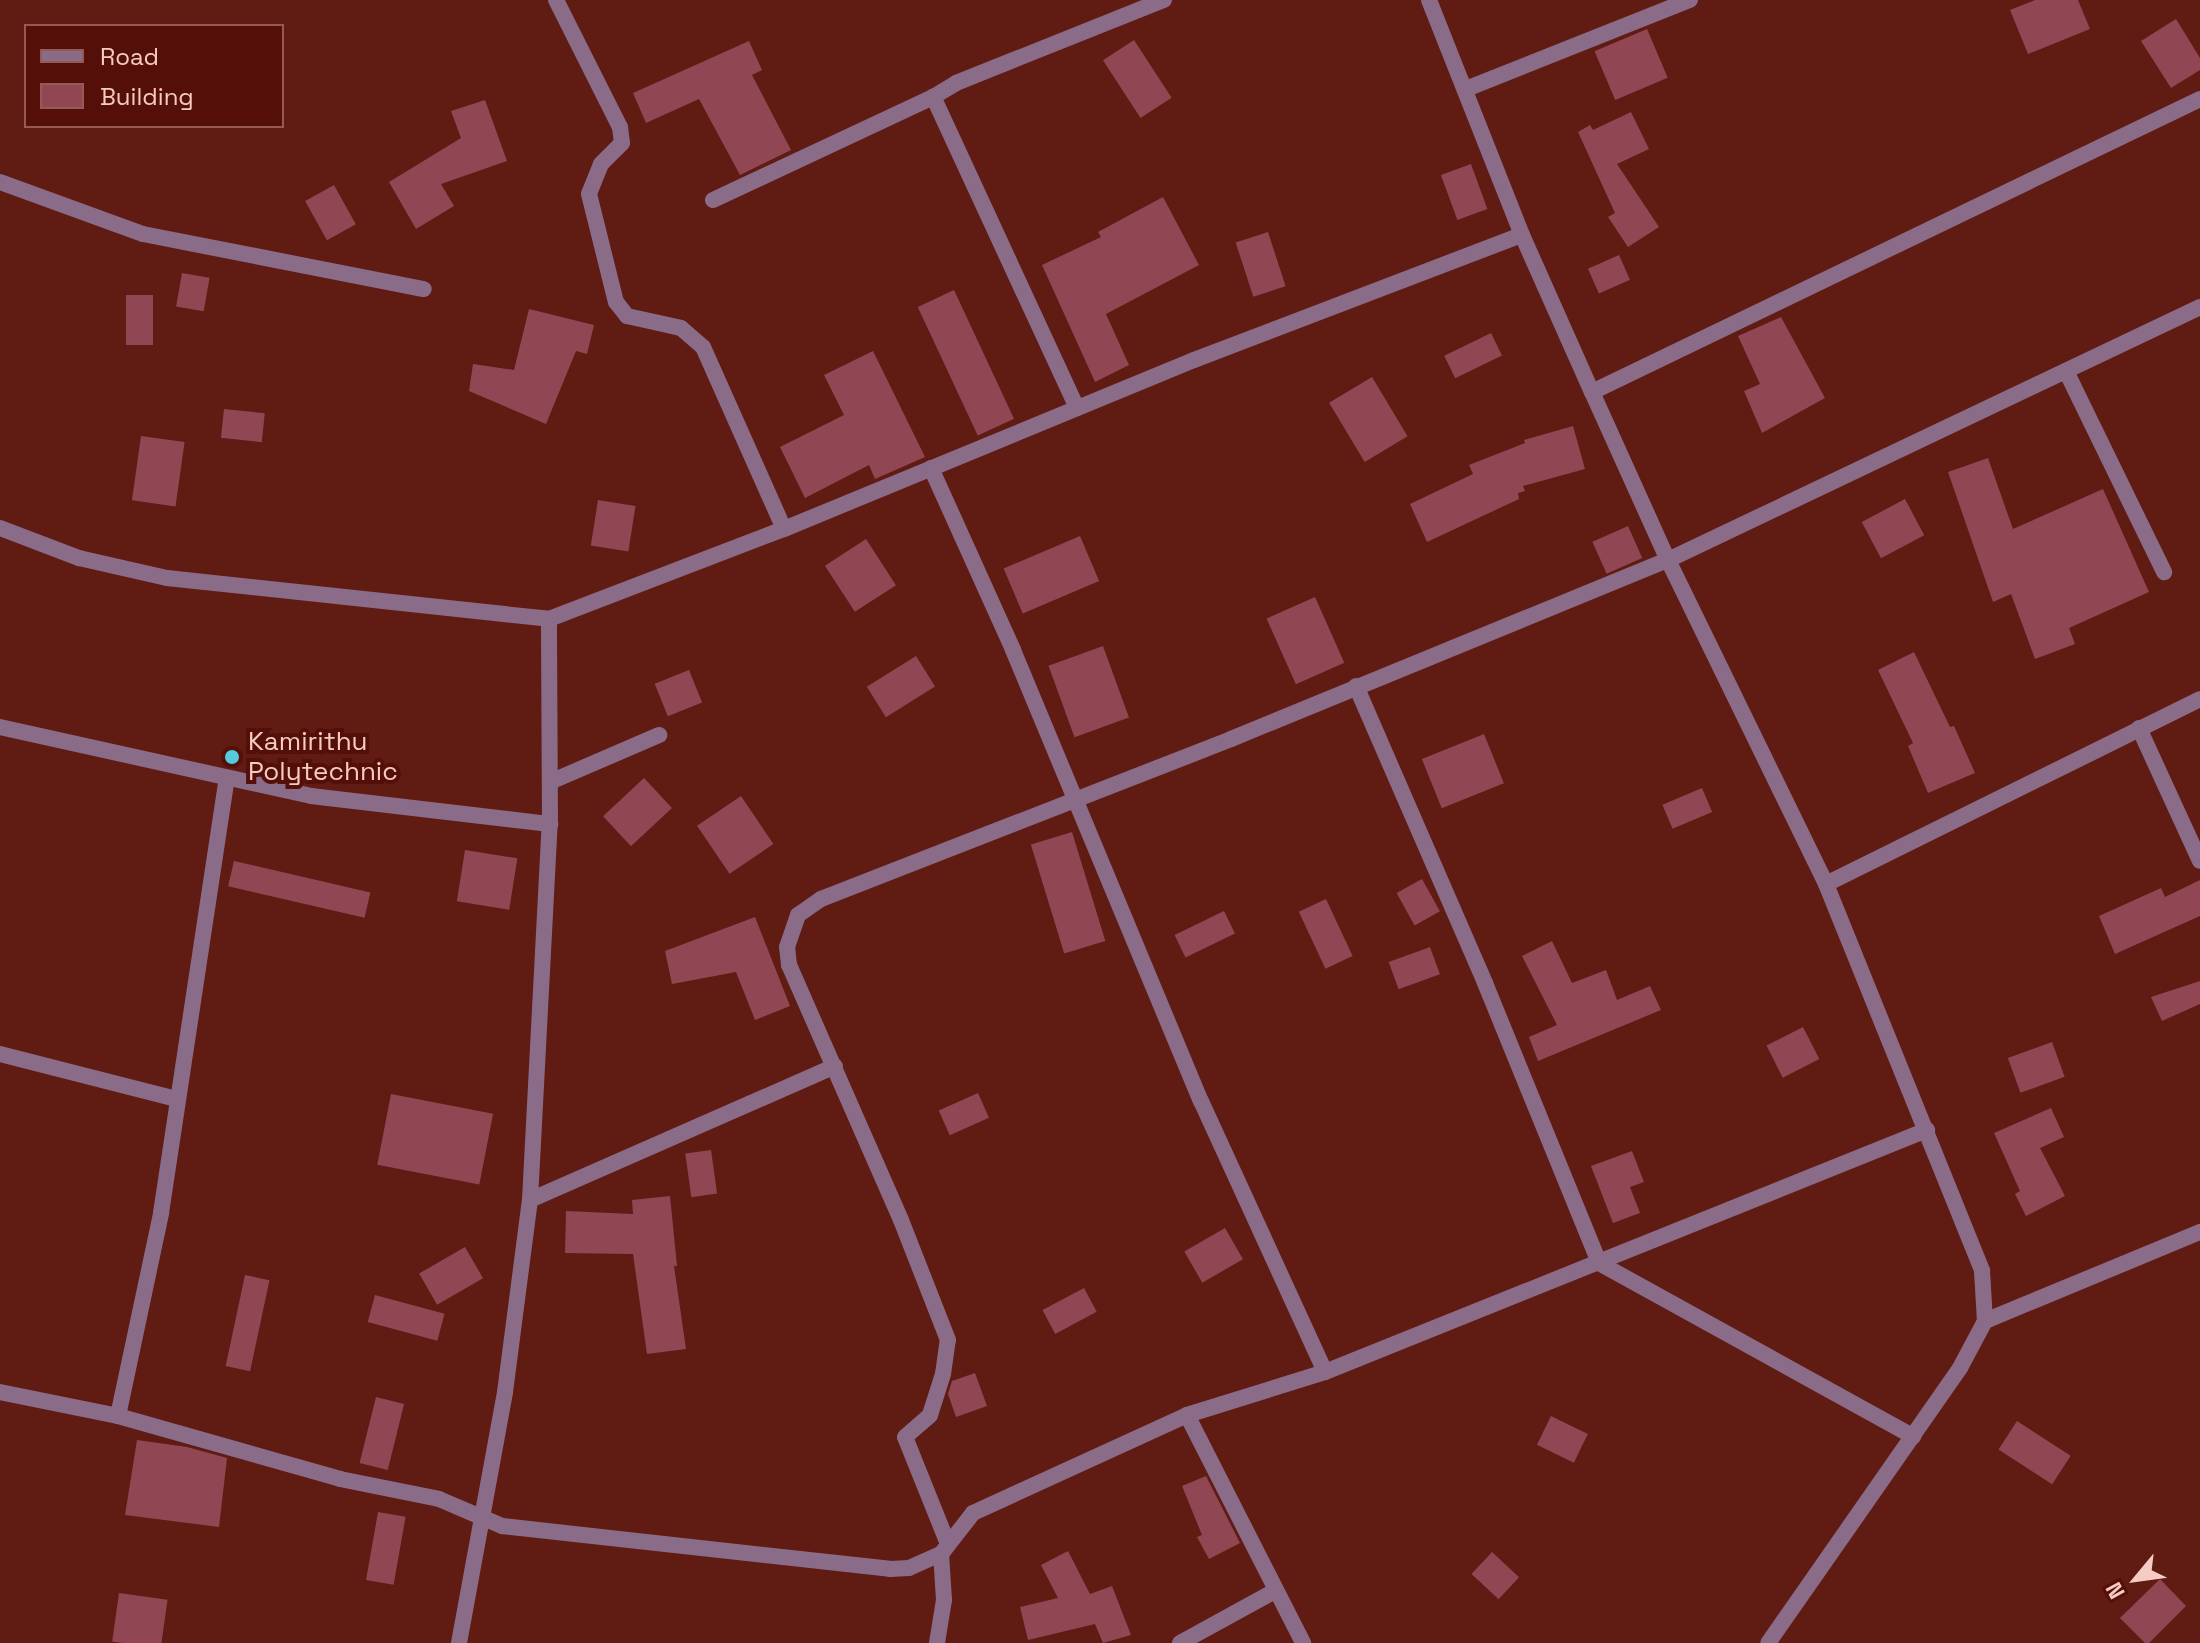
<!DOCTYPE html>
<style>
body{margin:0}
#map{position:relative;width:2200px;height:1643px;overflow:hidden;background:#601b13;font-family:"Space Grotesk",sans-serif}
div>[style]{position:absolute}
.building>*{inset:0;background:#914654;transform-origin:0 0}
.street>*{height:16px;margin:-8px;padding:0 8px;transform-origin:8px;border-radius:8px;background:#8b6c88}
.dots>*{width:22px;height:22px;translate:-50% -50%;box-sizing:border-box;border:4px solid #530f08;border-radius:50%}
span{translate:-50% -50%;white-space:nowrap;text-align:center;line-height:1.15;-webkit-text-stroke:8px #530f08;paint-order:stroke}
.poi-label{font-size:26px;color:#f6cbc3}
.left{translate:0 -50%;text-align:left}
.legend{position:absolute;left:24px;top:24px;width:260px;height:104px;box-sizing:border-box;background:#530f08;border:2px solid #945a53;margin:0;padding:10px 14px;list-style:none;font-size:24px;color:#f6cbc3}
.legend li{display:flex;align-items:center;gap:16px;height:40px}
.legend b{width:40px;border:2px solid #945a53}
.north{position:absolute;left:2096px;top:1539px;width:80px;height:80px;-webkit-text-stroke:6px #530f08;paint-order:stroke;rotate:241deg;font-size:22px;font-weight:700;line-height:32px;text-align:center;color:#f6cbc3}
.north::after{content:'';display:block;margin:auto;width:28px;height:36px;background:#f6cbc3;clip-path:polygon(50% 0,100% 100%,50% 72%,0 100%)}
</style>
<div id="map">
<div class="building">
<i style="clip-path:polygon(2035px 0,2078px 0,2090px 29px,2028px 54px,2010px 10px)"></i>
<i style="clip-path:polygon(2176px 19px,2200px 58px,2200px 70px,2171px 88px,2141px 41px)"></i>
<i style="left:1647px;top:29px;width:53px;height:57px;rotate:67deg"></i>
<i style="left:1134px;top:40px;width:69px;height:37px;rotate:57deg"></i>
<i style="clip-path:polygon(749px 41px,762px 70px,752px 75px,791px 150px,740px 175px,699px 99px,646px 123px,633px 93px)"></i>
<i style="clip-path:polygon(485px 100px,507px 161px,441px 184px,454px 206px,416px 229px,389px 182px,461px 138px,451px 111px)"></i>
<i style="clip-path:polygon(1631px 112px,1649px 149px,1617px 164px,1659px 227px,1628px 247px,1608px 217px,1615px 213px,1578px 132px,1590px 125px,1593px 130px)"></i>
<i style="left:1471px;top:164px;width:48px;height:32px;rotate:70deg"></i>
<i style="left:334px;top:185px;width:45px;height:33px;rotate:61deg"></i>
<i style="clip-path:polygon(1163px 197px,1199px 265px,1106px 314px,1129px 365px,1095px 382px,1042px 265px,1101px 237px,1098px 232px)"></i>
<i style="left:1268px;top:232px;width:57px;height:34px;rotate:72deg"></i>
<i style="left:1619px;top:255px;width:27px;height:34px;rotate:66deg"></i>
<i style="left:182px;top:273px;width:28px;height:34px;rotate:10deg"></i>
<i style="left:954px;top:290px;width:142px;height:40px;rotate:65deg"></i>
<i style="left:126px;top:295px;width:27px;height:50px"></i>
<i style="clip-path:polygon(529px 309px,594px 325px,587px 354px,576px 351px,546px 424px,469px 391px,473px 364px,514px 370px)"></i>
<i style="clip-path:polygon(1781px 317px,1825px 398px,1762px 433px,1744px 391px,1760px 384px,1738px 336px)"></i>
<i style="left:1491px;top:333px;width:25px;height:52px;rotate:64deg"></i>
<i style="clip-path:polygon(873px 351px,925px 457px,875px 479px,869px 465px,805px 498px,780px 447px,844px 415px,824px 375px)"></i>
<i style="left:1372px;top:377px;width:69px;height:50px;rotate:59deg"></i>
<i style="left:224px;top:409px;width:41px;height:29px;rotate:6deg"></i>
<i style="clip-path:polygon(1573px 426px,1585px 469px,1523px 486px,1525px 491px,1518px 493px,1519px 499px,1427px 542px,1410px 504px,1473px 474px,1469px 465px,1525px 443px,1524px 440px)"></i>
<i style="left:141px;top:436px;width:44px;height:65px;rotate:8deg"></i>
<i style="clip-path:polygon(1988px 458px,2013px 529px,2103px 489px,2149px 592px,2069px 628px,2075px 644px,2035px 659px,2011px 594px,1993px 602px,1948px 472px)"></i>
<i style="left:1905px;top:499px;width:41px;height:49px;rotate:62deg"></i>
<i style="left:598px;top:500px;width:38px;height:46px;rotate:9deg"></i>
<i style="left:1628px;top:526px;width:35px;height:39px;rotate:66deg"></i>
<i style="left:1080px;top:536px;width:49px;height:83px;rotate:67deg"></i>
<i style="left:866px;top:539px;width:55px;height:49px;rotate:57deg"></i>
<i style="left:1315px;top:597px;width:72px;height:53px;rotate:66deg"></i>
<i style="left:1103px;top:646px;width:76px;height:58px;rotate:70deg"></i>
<i style="clip-path:polygon(1914px 652px,1950px 727px,1954px 726px,1975px 773px,1928px 793px,1908px 746px,1913px 743px,1878px 670px)"></i>
<i style="left:916px;top:656px;width:36px;height:58px;rotate:58deg"></i>
<i style="left:689px;top:670px;width:35px;height:37px;rotate:68deg"></i>
<i style="left:1484px;top:734px;width:53px;height:67px;rotate:68deg"></i>
<i style="left:644px;top:778px;width:41px;height:56px;rotate:47deg"></i>
<i style="left:1702px;top:788px;width:26px;height:43px;rotate:67deg"></i>
<i style="left:741px;top:796px;width:58px;height:53px;rotate:56deg"></i>
<i style="left:1072px;top:832px;width:114px;height:43px;rotate:73deg"></i>
<i style="left:465px;top:850px;width:53px;height:52px;rotate:9deg"></i>
<i style="left:234px;top:861px;width:140px;height:26px;rotate:13deg"></i>
<i style="left:1422px;top:879px;width:37px;height:29px;rotate:61deg"></i>
<i style="clip-path:polygon(2200px 880px,2200px 916px,2115px 954px,2099px 916px,2161px 888px,2165px 897px)"></i>
<i style="left:1326px;top:899px;width:63px;height:30px;rotate:65deg"></i>
<i style="left:1224px;top:911px;width:25px;height:55px;rotate:64deg"></i>
<i style="clip-path:polygon(755px 917px,790px 1006px,755px 1020px,736px 972px,672px 984px,665px 951px)"></i>
<i style="clip-path:polygon(1552px 941px,1572px 983px,1606px 970px,1617px 1000px,1650px 986px,1661px 1010px,1538px 1061px,1529px 1037px,1557px 1025px,1522px 956px)"></i>
<i style="left:1430px;top:947px;width:29px;height:44px;rotate:70deg"></i>
<i style="clip-path:polygon(2200px 981px,2200px 1004px,2162px 1021px,2151px 997px)"></i>
<i style="left:1803px;top:1027px;width:36px;height:41px;rotate:63deg"></i>
<i style="left:2052px;top:1042px;width:37px;height:47px;rotate:70deg"></i>
<i style="left:978px;top:1093px;width:27px;height:43px;rotate:66deg"></i>
<i style="left:391px;top:1094px;width:104px;height:72px;rotate:11deg"></i>
<i style="clip-path:polygon(2051px 1108px,2064px 1137px,2040px 1148px,2065px 1196px,2026px 1216px,2015px 1194px,2020px 1191px,1994px 1133px)"></i>
<i style="left:711px;top:1150px;width:44px;height:26px;rotate:82deg"></i>
<i style="clip-path:polygon(1632px 1151px,1644px 1182px,1630px 1187px,1640px 1213px,1613px 1223px,1591px 1166px)"></i>
<i style="clip-path:polygon(670px 1196px,677px 1266px,674px 1266px,686px 1349px,647px 1354px,633px 1254px,565px 1253px,566px 1211px,633px 1214px,632px 1200px)"></i>
<i style="left:1225px;top:1228px;width:36px;height:47px;rotate:60deg"></i>
<i style="left:465px;top:1247px;width:36px;height:53px;rotate:60deg"></i>
<i style="left:245px;top:1275px;width:25px;height:93px;rotate:12deg"></i>
<i style="left:1084px;top:1288px;width:27px;height:47px;rotate:62deg"></i>
<i style="left:375px;top:1295px;width:72px;height:28px;rotate:15deg"></i>
<i style="clip-path:polygon(975px 1373px,987px 1406px,956px 1417px,948px 1394px,952px 1381px)"></i>
<i style="left:376px;top:1397px;width:29px;height:68px;rotate:14deg"></i>
<i style="left:1551px;top:1416px;width:41px;height:32px;rotate:26deg"></i>
<i style="left:2017px;top:1421px;width:64px;height:34px;rotate:33deg"></i>
<i style="clip-path:polygon(137px 1440px,187px 1447px,227px 1458px,219px 1527px,125px 1515px)"></i>
<i style="clip-path:polygon(1206px 1476px,1240px 1543px,1209px 1559px,1197px 1537px,1202px 1535px,1182px 1486px)"></i>
<i style="left:378px;top:1512px;width:28px;height:69px;rotate:10deg"></i>
<i style="clip-path:polygon(1068px 1551px,1090px 1594px,1112px 1586px,1131px 1635px,1103px 1643px,1095px 1624px,1028px 1640px,1020px 1607px,1058px 1598px,1041px 1565px)"></i>
<i style="left:1492px;top:1552px;width:37px;height:30px;rotate:43deg"></i>
<i style="clip-path:polygon(2160px 1579px,2186px 1606px,2149px 1643px,2145px 1643px,2120px 1618px)"></i>
<i style="left:119px;top:1593px;width:49px;height:49px;rotate:8deg"></i>
</div>
<div class="street">
<i style="left:556px;top:0;width:142px;rotate:63.3deg"></i>
<i style="left:620px;top:127px;width:16px;rotate:83deg"></i>
<i style="left:622px;top:143px;width:30px;rotate:135deg"></i>
<i style="left:601px;top:164px;width:32px;rotate:112deg"></i>
<i style="left:589px;top:194px;width:111px;rotate:76deg"></i>
<i style="left:616px;top:302px;width:18px;rotate:52deg"></i>
<i style="left:627px;top:316px;width:55px;rotate:12.5deg"></i>
<i style="left:681px;top:328px;width:29px;rotate:41deg"></i>
<i style="left:703px;top:347px;width:199px;rotate:66deg"></i>
<i style="left:1429px;top:0;width:253px;rotate:68.4deg"></i>
<i style="left:1522px;top:235px;width:172px;rotate:66deg"></i>
<i style="left:1592px;top:392px;width:184px;rotate:65.7deg"></i>
<i style="left:1668px;top:560px;width:360px;rotate:64deg"></i>
<i style="left:1826px;top:884px;width:417px;rotate:68deg"></i>
<i style="left:1982px;top:1271px;width:50px;rotate:86.6deg"></i>
<i style="left:1985px;top:1321px;width:53px;rotate:118deg"></i>
<i style="left:1960px;top:1368px;width:335px;rotate:124.9deg"></i>
<i style="left:1466px;top:89px;width:241px;rotate:-21.7deg"></i>
<i style="left:0;top:182px;width:152px;rotate:20deg"></i>
<i style="left:143px;top:234px;width:286px;rotate:11.1deg"></i>
<i style="left:713px;top:200px;width:243px;rotate:-25.1deg"></i>
<i style="left:2066px;top:371px;width:224px;rotate:64deg"></i>
<i style="left:1592px;top:392px;width:675px;rotate:-25.73deg"></i>
<i style="left:1077px;top:408px;width:343px;rotate:-114.8deg"></i>
<i style="left:933px;top:97px;width:27px;rotate:-31deg"></i>
<i style="left:956px;top:83px;width:224px;rotate:-21.8deg"></i>
<i style="left:931px;top:468px;width:200px;rotate:65.7deg"></i>
<i style="left:1013px;top:650px;width:489px;rotate:67.4deg"></i>
<i style="left:1201px;top:1101px;width:298px;rotate:65.4deg"></i>
<i style="left:0;top:528px;width:85px;rotate:20.8deg"></i>
<i style="left:79px;top:558px;width:90px;rotate:12.8deg"></i>
<i style="left:167px;top:578px;width:384px;rotate:6.1deg"></i>
<i style="left:549px;top:619px;width:252px;rotate:-21deg"></i>
<i style="left:784px;top:529px;width:443px;rotate:-22.4deg"></i>
<i style="left:1194px;top:360px;width:351px;rotate:-20.9deg"></i>
<i style="left:1356px;top:686px;width:324px;rotate:66.5deg"></i>
<i style="left:1485px;top:983px;width:302px;rotate:67.8deg"></i>
<i style="left:1599px;top:1263px;width:359px;rotate:28.9deg"></i>
<i style="left:0;top:727px;width:319px;rotate:12.5deg"></i>
<i style="left:311px;top:796px;width:241px;rotate:6.7deg"></i>
<i style="left:2139px;top:728px;width:146px;rotate:65.4deg"></i>
<i style="left:550px;top:782px;width:119px;rotate:-23.3deg"></i>
<i style="left:1826px;top:884px;width:417px;rotate:-26.3deg"></i>
<i style="left:0;top:1054px;width:182px;rotate:14.3deg"></i>
<i style="left:530px;top:1200px;width:333px;rotate:-23.7deg"></i>
<i style="left:1985px;top:1321px;width:233px;rotate:-22.5deg"></i>
<i style="left:0;top:1392px;width:120px;rotate:11.5deg"></i>
<i style="left:118px;top:1416px;width:231px;rotate:15.8deg"></i>
<i style="left:340px;top:1479px;width:101px;rotate:11.4deg"></i>
<i style="left:439px;top:1499px;width:69px;rotate:23.2deg"></i>
<i style="left:502px;top:1526px;width:390px;rotate:6.3deg"></i>
<i style="left:890px;top:1569px;width:19px;rotate:-3deg"></i>
<i style="left:909px;top:1568px;width:35px;rotate:-24deg"></i>
<i style="left:941px;top:1554px;width:52px;rotate:-52deg"></i>
<i style="left:973px;top:1513px;width:235px;rotate:-24.6deg"></i>
<i style="left:1187px;top:1415px;width:145px;rotate:-17.3deg"></i>
<i style="left:1325px;top:1372px;width:649px;rotate:-21.9deg"></i>
<i style="left:1187px;top:1415px;width:256px;rotate:63deg"></i>
<i style="left:118px;top:1416px;width:208px;rotate:-78deg"></i>
<i style="left:161px;top:1213px;width:440px;rotate:-81.4deg"></i>
<i style="left:948px;top:1544px;width:115px;rotate:-111.9deg"></i>
<i style="left:905px;top:1437px;width:33px;rotate:-41deg"></i>
<i style="left:930px;top:1415px;width:43px;rotate:-72.4deg"></i>
<i style="left:943px;top:1374px;width:34px;rotate:-82deg"></i>
<i style="left:948px;top:1340px;width:129px;rotate:-111.4deg"></i>
<i style="left:901px;top:1220px;width:279px;rotate:-113.7deg"></i>
<i style="left:789px;top:965px;width:18px;rotate:-96deg"></i>
<i style="left:787px;top:947px;width:34px;rotate:-71deg"></i>
<i style="left:798px;top:915px;width:28px;rotate:-35deg"></i>
<i style="left:821px;top:899px;width:440px;rotate:-21.3deg"></i>
<i style="left:1231px;top:739px;width:472px;rotate:-22.3deg"></i>
<i style="left:1668px;top:560px;width:589px;rotate:-25.43deg"></i>
<i style="left:459px;top:1643px;width:255px;rotate:-79.6deg"></i>
<i style="left:505px;top:1392px;width:194px;rotate:-82.6deg"></i>
<i style="left:530px;top:1200px;width:377px;rotate:-87deg"></i>
<i style="left:550px;top:824px;width:205px;rotate:-90.3deg"></i>
<i style="left:937px;top:1643px;width:44px;rotate:-80.8deg"></i>
<i style="left:944px;top:1600px;width:46px;rotate:-93.7deg"></i>
<i style="left:1180px;top:1643px;width:108px;rotate:-28.7deg"></i>
</div>
<div class="dots">
<i style="left:232px;top:757px;background:#54cadd"></i>
</div>
<div class="poi-label">
<span class="left" style="left:248px;top:757px">Kamirithu<br>Polytechnic</span>
</div>
<ul class="legend">
<li><b style="height:10px;background:#8b6c88"></b>Road</li>
<li><b style="height:22px;background:#914654"></b>Building</li>
</ul>
<div class="north">N</div>
</div>
